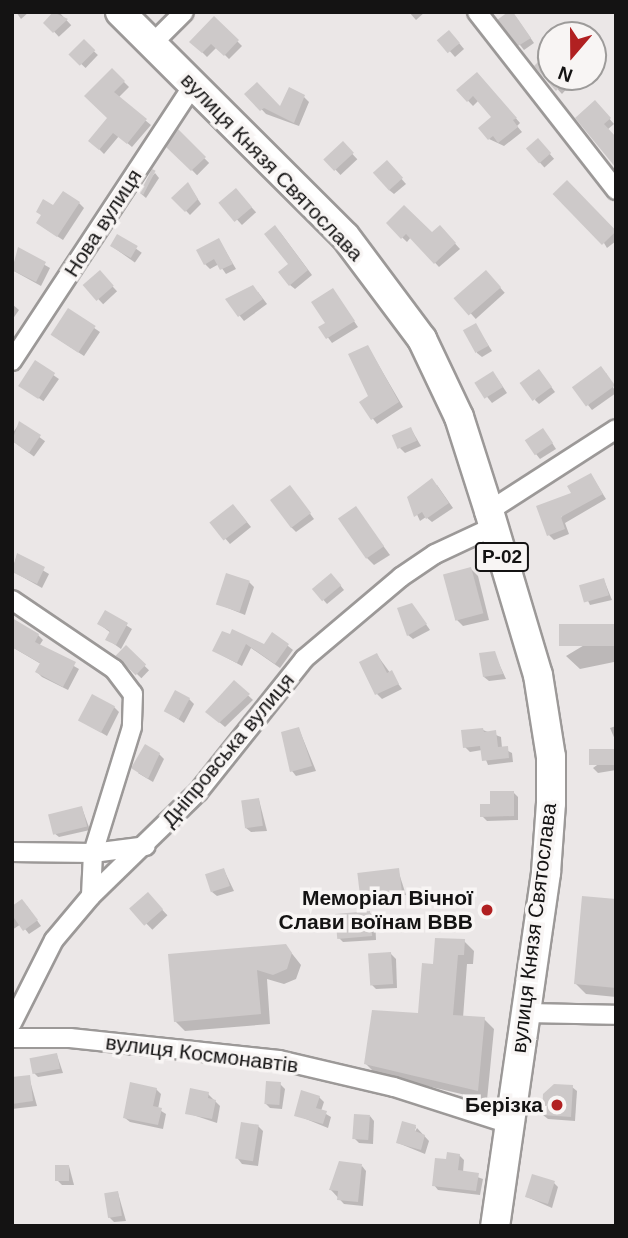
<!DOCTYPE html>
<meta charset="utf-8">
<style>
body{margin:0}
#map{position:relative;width:628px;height:1238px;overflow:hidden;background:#ebe7e7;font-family:Arial,sans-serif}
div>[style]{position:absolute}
.shadow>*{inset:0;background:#0003;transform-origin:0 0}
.building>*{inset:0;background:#cdc9c9;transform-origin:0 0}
.roads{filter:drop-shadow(2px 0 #9c9998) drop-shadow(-2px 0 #9c9998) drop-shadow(0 2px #9c9998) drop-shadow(0 -2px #9c9998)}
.street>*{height:18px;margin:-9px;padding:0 9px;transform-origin:9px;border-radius:9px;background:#fff}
.primary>*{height:28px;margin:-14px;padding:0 14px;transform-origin:14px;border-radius:14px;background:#fff}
.dots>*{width:19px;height:19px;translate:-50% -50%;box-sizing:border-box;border:4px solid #f8f5f4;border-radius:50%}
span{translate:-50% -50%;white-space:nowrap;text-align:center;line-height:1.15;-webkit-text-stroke:7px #f8f5f4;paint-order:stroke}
.shield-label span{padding:2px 5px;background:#f8f5f4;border:2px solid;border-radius:5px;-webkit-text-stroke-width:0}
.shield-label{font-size:19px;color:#141313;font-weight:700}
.street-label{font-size:21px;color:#141313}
.poi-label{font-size:21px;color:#141313;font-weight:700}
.right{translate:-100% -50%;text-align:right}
.frame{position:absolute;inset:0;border:14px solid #141313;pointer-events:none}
.north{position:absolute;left:537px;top:21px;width:70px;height:70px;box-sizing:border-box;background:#f8f5f4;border:2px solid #9d9b9a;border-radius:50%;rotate:200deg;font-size:19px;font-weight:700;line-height:28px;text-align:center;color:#141313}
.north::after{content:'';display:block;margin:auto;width:24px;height:32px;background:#b12021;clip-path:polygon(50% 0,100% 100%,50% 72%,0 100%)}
</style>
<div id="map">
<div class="shadow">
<i style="clip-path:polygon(16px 12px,29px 12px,21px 19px)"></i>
<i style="left:59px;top:12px;width:18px;height:17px;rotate:47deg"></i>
<i style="clip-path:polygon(409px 12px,425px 12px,416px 20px)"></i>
<i style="clip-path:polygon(516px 17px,534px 43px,524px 50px,500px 20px)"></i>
<i style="clip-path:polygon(215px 19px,242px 46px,229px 59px,217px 47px,207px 57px,192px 42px)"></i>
<i style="clip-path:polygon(454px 37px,464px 49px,455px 57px,440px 40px)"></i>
<i style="left:84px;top:42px;width:19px;height:18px;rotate:43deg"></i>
<i style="clip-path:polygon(551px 65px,551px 77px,564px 77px,571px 84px,562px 94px,536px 66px)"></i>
<i style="clip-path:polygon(112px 70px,129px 87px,118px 98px,151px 125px,132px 147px,119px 136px,104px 154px,95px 145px,109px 118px)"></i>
<i style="clip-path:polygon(482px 79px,520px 123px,517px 126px,522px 132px,504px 146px,489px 139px,494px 118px,479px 100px,473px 106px,458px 90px)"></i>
<i style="clip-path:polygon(247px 94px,280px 109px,304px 97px,309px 102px,299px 126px,266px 114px)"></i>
<i style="clip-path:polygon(595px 102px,614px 124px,607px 130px,616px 164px)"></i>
<i style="left:178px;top:132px;width:44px;height:17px;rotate:45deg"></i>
<i style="left:538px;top:141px;width:24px;height:13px;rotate:48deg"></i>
<i style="left:343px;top:144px;width:21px;height:23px;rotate:47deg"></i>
<i style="clip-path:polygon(391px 167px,406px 184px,394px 194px,389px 190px)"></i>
<i style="clip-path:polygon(155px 173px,159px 178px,146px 198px,139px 192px)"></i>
<i style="clip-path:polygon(567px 182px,616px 233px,616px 241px,607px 248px)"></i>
<i style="clip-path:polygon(188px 184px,201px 204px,190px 215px,174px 198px)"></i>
<i style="left:236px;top:190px;width:30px;height:19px;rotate:48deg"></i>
<i style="clip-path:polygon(79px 203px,84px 208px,63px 240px,43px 227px,42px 216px,54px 208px)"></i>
<i style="clip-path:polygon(388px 224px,431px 235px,440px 227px,460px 249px,439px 267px,411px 237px,407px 242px)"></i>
<i style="clip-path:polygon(280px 232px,312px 275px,295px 289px,290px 285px,291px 264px)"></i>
<i style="left:118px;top:236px;width:29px;height:12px;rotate:35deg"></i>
<i style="clip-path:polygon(219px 240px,236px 269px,226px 274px,219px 264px,210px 269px,205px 264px)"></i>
<i style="clip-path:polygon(19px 250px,50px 268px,41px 286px,12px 270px)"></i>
<i style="left:486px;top:272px;width:28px;height:39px;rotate:48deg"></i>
<i style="left:100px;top:273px;width:25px;height:19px;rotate:47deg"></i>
<i style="clip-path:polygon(333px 290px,358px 327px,332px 343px,321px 328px,327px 324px)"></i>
<i style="clip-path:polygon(258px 292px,267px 304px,244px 321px,227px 300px)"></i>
<i style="clip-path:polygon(12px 304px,19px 310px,12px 320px)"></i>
<i style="clip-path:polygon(69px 311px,100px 332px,84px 356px,58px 339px)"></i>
<i style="clip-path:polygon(476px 326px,492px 351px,482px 357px,477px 353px)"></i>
<i style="clip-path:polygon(368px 347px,403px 407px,377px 424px,361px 403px,370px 397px)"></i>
<i style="left:36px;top:363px;width:28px;height:27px;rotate:35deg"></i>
<i style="clip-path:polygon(606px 373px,616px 393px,592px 410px,588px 405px)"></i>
<i style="clip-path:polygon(543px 376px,555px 392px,539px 404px,535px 400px)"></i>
<i style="clip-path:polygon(497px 378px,507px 393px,492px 403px,477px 384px)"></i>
<i style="left:20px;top:423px;width:31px;height:19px;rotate:36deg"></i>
<i style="clip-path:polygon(411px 429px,421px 446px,405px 453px,400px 448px)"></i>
<i style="clip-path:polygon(547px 435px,556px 449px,540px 459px,536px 454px)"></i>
<i style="clip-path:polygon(591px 475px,606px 499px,565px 523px,569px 534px,554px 540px,549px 535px)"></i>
<i style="clip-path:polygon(437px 485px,453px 508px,432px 522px,426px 517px,420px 521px,409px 497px)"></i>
<i style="clip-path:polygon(294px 492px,314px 519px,296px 532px,291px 527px)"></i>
<i style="clip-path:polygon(356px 509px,390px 555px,374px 565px,367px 558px)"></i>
<i style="clip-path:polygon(238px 511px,251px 527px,230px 544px,212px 523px)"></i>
<i style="clip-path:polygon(17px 555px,49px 574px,42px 588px,12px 571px)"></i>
<i style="clip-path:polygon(471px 569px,478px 576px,489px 620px,463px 626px,456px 619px)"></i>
<i style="clip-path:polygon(336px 580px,344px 590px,327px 604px,314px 589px)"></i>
<i style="clip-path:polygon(604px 580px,612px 600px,590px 605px,581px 586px)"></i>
<i style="clip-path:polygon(249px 582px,254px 587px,245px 615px,218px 604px)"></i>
<i style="clip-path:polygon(416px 610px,430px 630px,413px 639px,408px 635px)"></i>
<i style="clip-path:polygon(105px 612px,132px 629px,121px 649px,107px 639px,111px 633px,99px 624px)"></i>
<i style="clip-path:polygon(12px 620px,38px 635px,43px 640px,39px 646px,79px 669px,68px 690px,42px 677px,37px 672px,41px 664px,12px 647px)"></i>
<i style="clip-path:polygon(616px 626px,616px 673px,614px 662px,580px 669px,566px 656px)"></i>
<i style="clip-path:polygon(223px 633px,265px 646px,273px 634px,293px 650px,280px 668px,251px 648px,242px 666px,214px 651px)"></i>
<i style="left:126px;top:648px;width:32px;height:11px;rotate:44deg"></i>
<i style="clip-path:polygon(494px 653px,506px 679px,489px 681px,484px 677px)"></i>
<i style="clip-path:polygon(377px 655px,402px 689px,382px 699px,377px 694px)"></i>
<i style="clip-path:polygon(234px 682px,253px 700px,225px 727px,212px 716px)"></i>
<i style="clip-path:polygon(189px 699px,194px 704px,184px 723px,166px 711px)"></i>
<i style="clip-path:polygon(114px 707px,119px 712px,107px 736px,80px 720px)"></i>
<i style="clip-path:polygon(616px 726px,616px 742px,610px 728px)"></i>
<i style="clip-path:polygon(299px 729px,316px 771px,296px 776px,292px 771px)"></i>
<i style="clip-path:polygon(483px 730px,501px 737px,502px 748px,512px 753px,513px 762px,488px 765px,482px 750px,470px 752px,465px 747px)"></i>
<i style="clip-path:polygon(616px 751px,616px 770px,598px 773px,593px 768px)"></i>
<i style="clip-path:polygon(159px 754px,164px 759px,153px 782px,138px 773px)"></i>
<i style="clip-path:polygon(513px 792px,518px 797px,518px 820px,487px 821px,482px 816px)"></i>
<i style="clip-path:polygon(259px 800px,267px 831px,251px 832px,246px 828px)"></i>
<i style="clip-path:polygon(82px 808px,90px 830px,59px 837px,54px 833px)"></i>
<i style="clip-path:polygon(224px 870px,234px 891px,217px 896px,212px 892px)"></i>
<i style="clip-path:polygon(398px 870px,406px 895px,366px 901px,362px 896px)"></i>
<i style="left:148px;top:895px;width:28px;height:21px;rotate:46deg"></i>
<i style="clip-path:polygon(616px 901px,616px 997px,586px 994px,576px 984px)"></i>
<i style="clip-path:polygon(27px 906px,41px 926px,29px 934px,21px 924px,12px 930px,12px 908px)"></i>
<i style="clip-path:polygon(370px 913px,375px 918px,376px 940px,343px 942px,338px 937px)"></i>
<i style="clip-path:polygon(464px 941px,474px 951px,473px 964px,467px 964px,463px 1018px,484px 1019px,494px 1029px,487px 1100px,376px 1074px,366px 1064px,420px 1015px,435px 965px)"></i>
<i style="clip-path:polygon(286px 946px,301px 965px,296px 979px,284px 984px,267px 979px,270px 1024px,185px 1031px,175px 1021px)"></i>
<i style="clip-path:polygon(391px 954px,396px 959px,397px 988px,376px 989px,371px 984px)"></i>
<i style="clip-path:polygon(57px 1055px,63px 1073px,38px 1077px,33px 1072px)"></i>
<i style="clip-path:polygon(29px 1077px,37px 1106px,12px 1109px,12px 1079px)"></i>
<i style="clip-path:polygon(280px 1084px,285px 1089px,282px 1109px,270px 1108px,265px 1103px)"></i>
<i style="clip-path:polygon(572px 1087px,577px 1091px,575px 1121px,548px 1119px,543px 1115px)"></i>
<i style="clip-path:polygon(156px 1089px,161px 1094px,158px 1109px,166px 1114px,163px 1129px,130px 1122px,125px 1118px)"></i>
<i style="clip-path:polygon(208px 1094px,220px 1106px,217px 1123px,187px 1113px)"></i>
<i style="clip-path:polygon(319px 1097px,324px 1102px,321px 1111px,331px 1117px,328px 1128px,296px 1115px)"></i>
<i style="clip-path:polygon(370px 1116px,374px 1121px,373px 1144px,359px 1143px,354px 1138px)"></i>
<i style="clip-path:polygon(404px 1123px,416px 1127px,411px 1139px,417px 1128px,429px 1141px,425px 1154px,398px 1143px)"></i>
<i style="clip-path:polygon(258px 1126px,263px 1131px,258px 1166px,242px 1164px,238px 1159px)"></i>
<i style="clip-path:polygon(459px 1155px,464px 1160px,463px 1172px,483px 1179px,480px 1195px,438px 1190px,434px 1185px)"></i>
<i style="clip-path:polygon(69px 1166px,74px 1185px,62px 1185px,58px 1181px)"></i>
<i style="clip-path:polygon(362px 1166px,366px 1171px,363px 1206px,344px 1204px,331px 1190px)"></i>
<i style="clip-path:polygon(554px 1183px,558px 1187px,552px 1208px,527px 1197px)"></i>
<i style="clip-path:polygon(118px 1193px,126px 1221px,114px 1222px,109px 1217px)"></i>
</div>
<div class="building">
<i style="clip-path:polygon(53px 12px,68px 19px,53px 33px,43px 23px)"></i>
<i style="clip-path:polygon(508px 12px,513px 12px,531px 38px,518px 46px,497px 20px)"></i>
<i style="clip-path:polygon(214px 16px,239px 40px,224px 56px,211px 44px,202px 53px,189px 42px)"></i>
<i style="left:449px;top:30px;width:17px;height:16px;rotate:50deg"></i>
<i style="left:84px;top:39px;width:16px;height:22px;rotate:45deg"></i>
<i style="clip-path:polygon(544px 56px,551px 63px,551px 77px,569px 77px,556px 91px,534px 66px)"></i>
<i style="clip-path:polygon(112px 68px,125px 81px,114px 92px,147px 119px,127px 144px,113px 133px,99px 150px,88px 141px,107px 118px,84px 96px)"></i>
<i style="clip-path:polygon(477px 72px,517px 118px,513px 120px,518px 127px,498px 143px,493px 136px,488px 140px,478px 128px,491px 117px,473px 96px,467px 102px,456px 90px)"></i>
<i style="clip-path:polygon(257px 82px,280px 106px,289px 87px,305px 95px,294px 123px,264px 108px,260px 111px,244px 94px)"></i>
<i style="clip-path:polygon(595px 100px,611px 118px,604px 124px,616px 137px,616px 168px,575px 118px)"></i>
<i style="clip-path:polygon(178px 129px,206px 157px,191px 171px,166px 147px)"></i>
<i style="left:538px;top:138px;width:20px;height:16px;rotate:49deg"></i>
<i style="left:343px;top:141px;width:16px;height:27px;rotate:47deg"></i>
<i style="left:387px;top:160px;width:24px;height:19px;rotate:48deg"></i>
<i style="left:152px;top:169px;width:4px;height:27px;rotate:27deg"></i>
<i style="left:567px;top:180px;width:71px;height:20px;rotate:46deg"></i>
<i style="clip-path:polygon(188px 182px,198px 199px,185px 212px,171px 198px)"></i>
<i style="left:236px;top:188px;width:25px;height:23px;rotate:50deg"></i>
<i style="clip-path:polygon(63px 191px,80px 202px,57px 237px,36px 223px,41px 215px,36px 212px,43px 199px,53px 205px)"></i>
<i style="clip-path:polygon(404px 205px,432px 232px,440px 225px,456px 243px,434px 264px,406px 234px,401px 239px,386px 223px)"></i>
<i style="clip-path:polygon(275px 225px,308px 270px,289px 286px,278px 272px,288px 264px,264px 234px)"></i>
<i style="left:117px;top:234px;width:24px;height:14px;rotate:30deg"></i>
<i style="clip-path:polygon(219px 238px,233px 264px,220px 270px,214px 259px,204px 265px,196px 250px)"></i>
<i style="clip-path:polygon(18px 247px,46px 262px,36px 282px,12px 270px)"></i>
<i style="left:100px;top:270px;width:21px;height:23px;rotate:49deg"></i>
<i style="left:486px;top:270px;width:23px;height:43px;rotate:49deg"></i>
<i style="clip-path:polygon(253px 285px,263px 299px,238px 317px,225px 299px)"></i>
<i style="clip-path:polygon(333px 288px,355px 321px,326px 339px,318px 327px,325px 323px,311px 302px)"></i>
<i style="left:68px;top:308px;width:33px;height:32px;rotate:33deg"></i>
<i style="left:476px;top:323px;width:26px;height:15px;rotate:61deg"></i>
<i style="clip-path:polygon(368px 345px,399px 402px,371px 420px,359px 402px,368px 396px,348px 354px)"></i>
<i style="left:35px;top:360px;width:24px;height:31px;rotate:33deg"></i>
<i style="left:601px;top:366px;width:24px;height:36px;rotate:54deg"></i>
<i style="left:539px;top:369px;width:22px;height:24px;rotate:54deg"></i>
<i style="left:493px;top:371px;width:19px;height:22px;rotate:58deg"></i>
<i style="clip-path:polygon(19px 421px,41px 435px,29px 453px,12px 441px)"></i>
<i style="left:411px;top:427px;width:15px;height:21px;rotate:67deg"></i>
<i style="left:543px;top:428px;width:18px;height:22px;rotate:56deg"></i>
<i style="clip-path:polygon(591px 473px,603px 494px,561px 517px,565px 529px,547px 536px,536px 506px,571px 493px,567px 486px)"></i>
<i style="clip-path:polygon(432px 478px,449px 503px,426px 519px,422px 512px,414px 517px,407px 497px)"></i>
<i style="left:290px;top:485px;width:35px;height:25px;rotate:53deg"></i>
<i style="left:233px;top:504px;width:23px;height:30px;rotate:52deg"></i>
<i style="left:356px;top:506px;width:49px;height:22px;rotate:55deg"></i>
<i style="clip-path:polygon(17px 553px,45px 567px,37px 584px,12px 572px)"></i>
<i style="left:471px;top:567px;width:48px;height:29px;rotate:75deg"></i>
<i style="left:226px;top:573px;width:25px;height:33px;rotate:18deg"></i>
<i style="left:331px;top:573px;width:16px;height:25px;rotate:50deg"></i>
<i style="left:604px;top:578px;width:18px;height:26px;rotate:74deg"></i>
<i style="clip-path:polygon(412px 603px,427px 624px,407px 636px,397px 608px)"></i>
<i style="clip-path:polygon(105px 610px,128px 623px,116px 645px,105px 640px,110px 631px,97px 624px)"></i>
<i style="clip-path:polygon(12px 618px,39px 634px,35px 642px,76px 662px,63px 687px,35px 672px,40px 663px,12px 647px)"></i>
<i style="left:616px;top:624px;width:22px;height:57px;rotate:90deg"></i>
<i style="clip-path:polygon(232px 629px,264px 644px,272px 632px,289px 644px,275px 664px,246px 644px,237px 663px,212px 651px,222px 631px,230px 634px)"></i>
<i style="left:126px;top:645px;width:28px;height:15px;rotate:44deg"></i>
<i style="clip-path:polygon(495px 651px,503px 674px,483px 677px,479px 653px)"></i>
<i style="clip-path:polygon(377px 653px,387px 673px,392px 670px,399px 684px,375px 695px,359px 662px)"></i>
<i style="clip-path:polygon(234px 680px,250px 694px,219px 723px,205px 712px)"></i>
<i style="left:175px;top:690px;width:17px;height:24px;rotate:28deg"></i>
<i style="left:92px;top:694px;width:26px;height:30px;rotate:28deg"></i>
<i style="clip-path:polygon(299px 727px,312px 766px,290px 772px,281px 732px)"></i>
<i style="clip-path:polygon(483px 728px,484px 732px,496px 730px,498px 747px,508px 746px,509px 758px,482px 761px,480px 746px,463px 748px,461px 730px)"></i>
<i style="clip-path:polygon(145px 744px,160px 753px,148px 779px,131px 768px)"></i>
<i style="left:616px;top:749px;width:16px;height:27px;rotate:90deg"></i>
<i style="clip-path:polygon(490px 791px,514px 791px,514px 816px,480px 817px,480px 804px,490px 804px)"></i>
<i style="left:259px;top:798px;width:28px;height:18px;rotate:82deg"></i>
<i style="left:82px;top:806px;width:21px;height:35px;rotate:76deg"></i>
<i style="left:224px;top:868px;width:19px;height:20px;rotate:72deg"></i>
<i style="left:399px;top:868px;width:23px;height:42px;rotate:83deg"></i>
<i style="left:148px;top:892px;width:23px;height:25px;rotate:49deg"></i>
<i style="clip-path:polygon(582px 896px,616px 899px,616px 988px,574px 984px)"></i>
<i style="clip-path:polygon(22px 899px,38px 920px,23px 931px,12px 915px,12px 906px)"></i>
<i style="left:370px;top:911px;width:25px;height:35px;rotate:85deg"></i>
<i style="clip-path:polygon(435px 938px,465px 939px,464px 955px,458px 955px,453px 1015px,485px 1017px,478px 1091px,364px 1064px,372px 1010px,418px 1013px,422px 963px,433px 964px)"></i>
<i style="clip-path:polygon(286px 944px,292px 953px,287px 969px,273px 975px,257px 970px,261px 1014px,174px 1022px,168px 954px)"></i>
<i style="left:391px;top:952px;width:32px;height:23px;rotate:86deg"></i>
<i style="left:57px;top:1053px;width:16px;height:28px;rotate:79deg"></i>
<i style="clip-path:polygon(30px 1075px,33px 1101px,12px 1104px,12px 1077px)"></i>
<i style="left:266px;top:1081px;width:15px;height:23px;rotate:4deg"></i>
<i style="clip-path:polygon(130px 1082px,157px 1088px,153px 1106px,162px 1108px,158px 1125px,123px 1118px)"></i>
<i style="clip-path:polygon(554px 1084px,573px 1085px,571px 1117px,542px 1115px,543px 1094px)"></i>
<i style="clip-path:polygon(190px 1088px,209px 1092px,208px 1098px,216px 1100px,212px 1119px,185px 1114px)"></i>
<i style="clip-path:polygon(301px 1090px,320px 1096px,316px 1108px,327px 1111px,323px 1124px,294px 1116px)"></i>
<i style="left:354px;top:1114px;width:16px;height:25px;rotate:4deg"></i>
<i style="clip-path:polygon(402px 1121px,416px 1125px,415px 1131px,425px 1135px,421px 1150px,396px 1143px)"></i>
<i style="left:241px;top:1122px;width:18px;height:37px;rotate:9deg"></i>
<i style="clip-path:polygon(447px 1152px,460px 1154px,458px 1170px,479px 1173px,476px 1191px,432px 1186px,435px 1158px,446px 1159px)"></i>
<i style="clip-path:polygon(339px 1161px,362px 1164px,358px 1202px,337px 1200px,338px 1191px,329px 1190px)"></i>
<i style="left:55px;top:1165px;width:14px;height:16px"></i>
<i style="left:532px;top:1174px;width:24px;height:24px;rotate:17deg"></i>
<i style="left:118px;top:1191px;width:25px;height:14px;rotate:81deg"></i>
</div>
<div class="roads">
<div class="street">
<i style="left:477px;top:12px;width:226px;rotate:52deg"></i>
<i style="left:152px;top:44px;width:45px;rotate:-45deg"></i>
<i style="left:12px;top:361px;width:330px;rotate:-56.7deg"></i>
<i style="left:489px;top:511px;width:151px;rotate:-32.8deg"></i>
<i style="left:12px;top:600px;width:123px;rotate:34.1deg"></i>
<i style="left:114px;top:669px;width:31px;rotate:53deg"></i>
<i style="left:133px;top:694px;width:33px;rotate:92deg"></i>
<i style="left:132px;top:727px;width:132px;rotate:107.2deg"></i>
<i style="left:93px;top:853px;width:43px;rotate:92.7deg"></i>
<i style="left:12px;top:852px;width:81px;rotate:0.7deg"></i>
<i style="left:93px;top:853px;width:53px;rotate:-7.5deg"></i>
<i style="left:524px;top:1013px;width:92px;rotate:1.2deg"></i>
<i style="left:12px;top:1023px;width:93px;rotate:-63.2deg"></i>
<i style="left:54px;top:940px;width:57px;rotate:-49.9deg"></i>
<i style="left:91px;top:896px;width:149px;rotate:-44.2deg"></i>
<i style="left:198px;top:792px;width:170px;rotate:-51.4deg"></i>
<i style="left:304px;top:659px;width:127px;rotate:-40.2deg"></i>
<i style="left:401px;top:577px;width:41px;rotate:-34.1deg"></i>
<i style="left:435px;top:554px;width:64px;rotate:-25deg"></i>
<i style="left:12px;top:1038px;width:58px"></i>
<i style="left:70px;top:1038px;width:210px;rotate:6deg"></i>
<i style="left:279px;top:1060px;width:118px;rotate:13.2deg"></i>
<i style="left:394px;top:1087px;width:122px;rotate:17.7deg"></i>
</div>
<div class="primary">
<i style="left:120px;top:12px;width:317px;rotate:44.9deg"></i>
<i style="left:345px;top:236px;width:129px;rotate:53.2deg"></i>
<i style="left:422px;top:339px;width:86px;rotate:64.6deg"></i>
<i style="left:459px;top:417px;width:99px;rotate:72.3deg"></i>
<i style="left:489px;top:511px;width:171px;rotate:73.4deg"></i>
<i style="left:538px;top:675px;width:83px;rotate:81deg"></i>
<i style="left:551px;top:757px;width:46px;rotate:90deg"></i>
<i style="left:551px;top:803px;width:70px;rotate:94.1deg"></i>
<i style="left:546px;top:873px;width:357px;rotate:98.2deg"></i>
</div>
</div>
<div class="dots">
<i style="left:487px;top:910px;background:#b12021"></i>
<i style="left:557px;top:1105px;background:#b12021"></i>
</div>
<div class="shield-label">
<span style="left:502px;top:557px">Р-02</span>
</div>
<div class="street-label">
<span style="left:272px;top:167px;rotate:46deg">вулиця Князя Святослава</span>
<span style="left:103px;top:223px;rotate:-57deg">Нова вулиця</span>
<span style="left:228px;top:750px;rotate:-50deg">Дніпровська вулиця</span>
<span style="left:534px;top:928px;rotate:-83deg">вулиця Князя Святослава</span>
<span style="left:202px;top:1054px;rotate:7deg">вулиця Космонавтів</span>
</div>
<div class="poi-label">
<span class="right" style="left:473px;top:910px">Меморіал Вічної<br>Слави воїнам ВВВ</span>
<span class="right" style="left:543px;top:1105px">Берізка</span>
</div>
<div class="frame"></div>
<div class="north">N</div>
</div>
